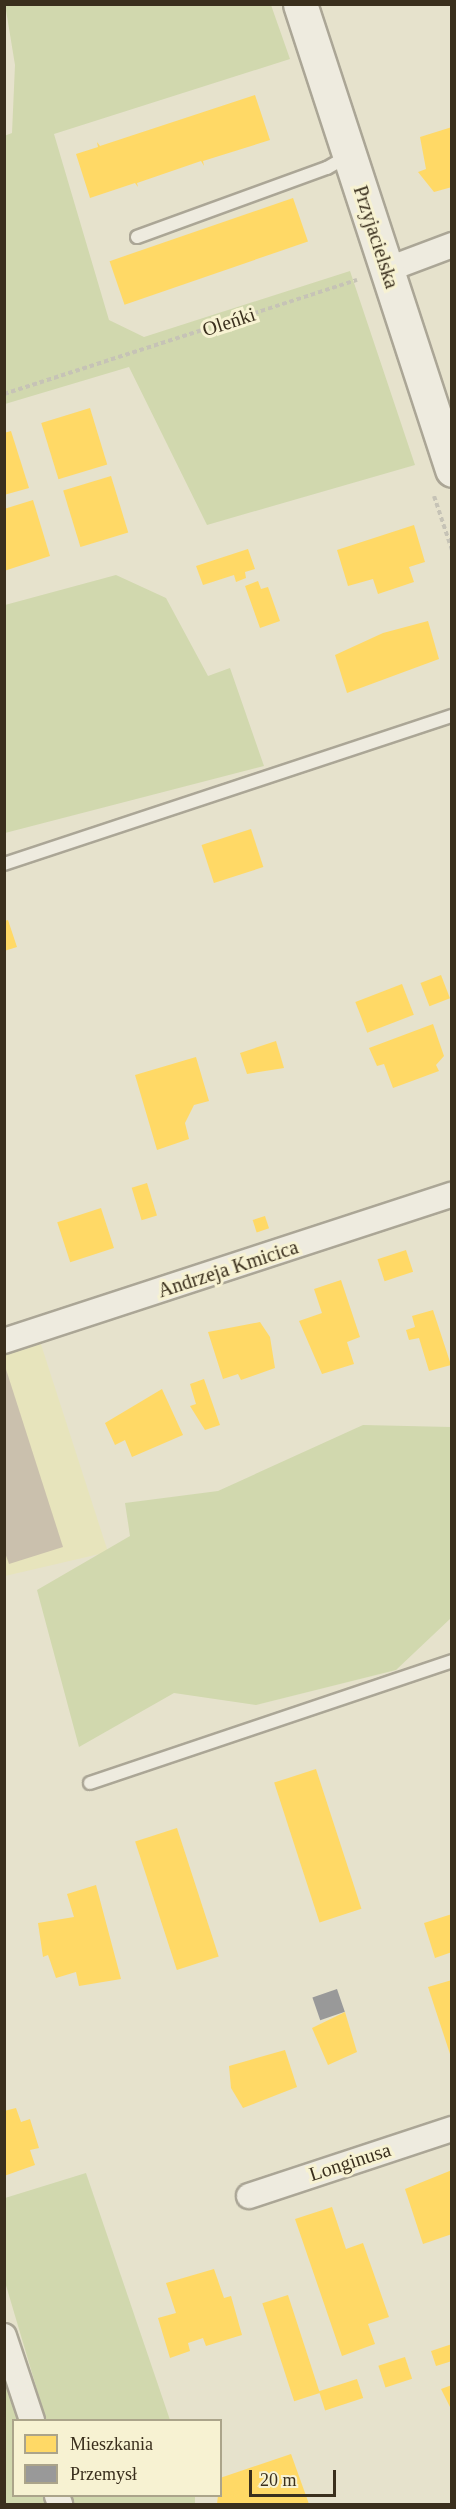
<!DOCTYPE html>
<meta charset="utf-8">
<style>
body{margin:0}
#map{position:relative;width:456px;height:2509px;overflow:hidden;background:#e6e2cc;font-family:Georgia,serif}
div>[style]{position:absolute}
.farmland>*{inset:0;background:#e7e4bc}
.green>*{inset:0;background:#d1d8ae;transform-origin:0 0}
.homes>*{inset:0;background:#ffd966;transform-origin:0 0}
.industry>*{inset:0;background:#999;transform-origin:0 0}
.building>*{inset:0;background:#cac0ad}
.path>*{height:4px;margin-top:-2px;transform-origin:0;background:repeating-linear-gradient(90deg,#c6c3b6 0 4.5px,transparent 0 7.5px)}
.roads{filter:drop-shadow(2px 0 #aba696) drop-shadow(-2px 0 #aba696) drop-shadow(0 2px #aba696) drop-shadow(0 -2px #aba696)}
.lane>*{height:12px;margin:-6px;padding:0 6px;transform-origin:6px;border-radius:6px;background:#eeebdf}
.street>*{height:24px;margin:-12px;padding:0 12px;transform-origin:12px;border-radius:12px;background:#eeebdf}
.secondary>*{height:33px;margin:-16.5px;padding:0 16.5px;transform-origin:16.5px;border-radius:16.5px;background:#eeebdf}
span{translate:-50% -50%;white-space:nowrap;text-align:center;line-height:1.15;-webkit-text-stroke:6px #f7f2d2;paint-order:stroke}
.street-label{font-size:20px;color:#3a2f1d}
.frame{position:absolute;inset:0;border:6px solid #3a2f1d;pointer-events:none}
.legend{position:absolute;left:12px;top:2419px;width:210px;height:78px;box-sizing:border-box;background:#f7f2d2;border:2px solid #aba48a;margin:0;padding:8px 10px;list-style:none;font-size:18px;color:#3a2f1d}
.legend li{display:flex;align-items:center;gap:12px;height:30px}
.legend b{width:30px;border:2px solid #aba48a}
.scale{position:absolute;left:249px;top:2470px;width:87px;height:27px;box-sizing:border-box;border:3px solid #3a2f1d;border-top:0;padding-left:8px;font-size:18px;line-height:21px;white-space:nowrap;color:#3a2f1d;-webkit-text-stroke:4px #f7f2d2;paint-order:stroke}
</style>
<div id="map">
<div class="farmland">
<i style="clip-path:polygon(37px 1332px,108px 1552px,5px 1576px,5px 1341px)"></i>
</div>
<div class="green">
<i style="clip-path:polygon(5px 4px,271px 5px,290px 59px,54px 134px,109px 320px,144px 337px,350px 271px,415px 465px,207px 525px,129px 367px,5px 404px,4px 136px,12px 133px,15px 65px)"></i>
<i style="clip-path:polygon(116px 575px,166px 598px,208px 676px,230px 668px,264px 766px,5px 833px,5px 605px)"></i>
<i style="clip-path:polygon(363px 1425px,451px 1427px,451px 1618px,396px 1670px,256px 1705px,174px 1693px,79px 1747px,37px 1590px,130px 1536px,125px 1503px,218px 1491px)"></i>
<i style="clip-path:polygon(86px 2173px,170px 2420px,46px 2420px,5px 2282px,5px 2198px)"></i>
<i style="clip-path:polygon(4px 2361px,24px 2420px,14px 2420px,14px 2496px,48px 2496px,52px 2504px,5px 2504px)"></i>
<i style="left:69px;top:2496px;width:126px;height:9px"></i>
</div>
<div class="homes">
<i style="clip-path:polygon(255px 95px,270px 140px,203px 161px,204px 166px,201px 161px,137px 183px,138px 187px,135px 183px,90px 198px,76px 154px,98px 147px,97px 142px,100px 146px)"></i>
<i style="clip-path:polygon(452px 127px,452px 187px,434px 192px,418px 172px,426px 169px,420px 137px)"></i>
<i style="left:293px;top:198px;width:46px;height:194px;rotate:71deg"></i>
<i style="left:90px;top:408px;width:59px;height:51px;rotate:73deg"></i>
<i style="clip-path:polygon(11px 431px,29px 488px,4px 495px,4px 433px)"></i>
<i style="left:111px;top:476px;width:59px;height:50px;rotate:73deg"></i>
<i style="clip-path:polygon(33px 500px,50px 556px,4px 571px,4px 509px)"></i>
<i style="clip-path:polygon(414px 525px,425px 562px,409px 567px,414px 582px,378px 594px,373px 579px,348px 586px,337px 550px)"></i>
<i style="clip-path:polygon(248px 549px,255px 569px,245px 572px,246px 578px,236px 582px,234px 575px,203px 585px,196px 566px)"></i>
<i style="clip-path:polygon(258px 581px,261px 589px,268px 587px,280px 621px,260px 628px,245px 586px)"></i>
<i style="clip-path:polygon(428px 621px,439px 659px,347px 693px,335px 655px,383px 633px)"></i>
<i style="left:251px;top:829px;width:40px;height:52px;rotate:72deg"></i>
<i style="clip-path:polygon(8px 920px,17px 947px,4px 951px,4px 921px)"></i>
<i style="left:441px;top:975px;width:25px;height:22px;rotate:69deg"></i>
<i style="left:402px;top:984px;width:33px;height:50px;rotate:69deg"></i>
<i style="clip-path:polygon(433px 1024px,444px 1056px,436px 1065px,439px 1071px,393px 1088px,384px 1064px,377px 1066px,369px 1048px)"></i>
<i style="clip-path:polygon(276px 1041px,284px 1068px,247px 1074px,240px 1053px)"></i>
<i style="clip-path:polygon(196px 1057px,209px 1101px,194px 1105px,185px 1123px,189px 1139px,157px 1150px,135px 1075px)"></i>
<i style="left:147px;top:1183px;width:34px;height:16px;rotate:73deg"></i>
<i style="left:101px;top:1208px;width:42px;height:46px;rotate:72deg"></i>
<i style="left:265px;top:1216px;width:13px;height:13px;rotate:72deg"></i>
<i style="left:406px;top:1250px;width:23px;height:30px;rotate:72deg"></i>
<i style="clip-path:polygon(341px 1280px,360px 1337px,347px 1342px,354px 1364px,322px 1374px,299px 1321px,322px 1313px,314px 1289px)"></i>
<i style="clip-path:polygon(433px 1310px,451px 1365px,429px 1371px,419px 1338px,409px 1340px,406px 1330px,415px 1327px,412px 1316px)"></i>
<i style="clip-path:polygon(260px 1322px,270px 1337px,275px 1368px,241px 1380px,238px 1374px,223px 1379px,208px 1332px)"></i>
<i style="clip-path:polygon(204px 1379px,220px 1425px,205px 1430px,190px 1406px,196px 1404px,190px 1384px)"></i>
<i style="clip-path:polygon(162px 1389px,183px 1435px,132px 1457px,125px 1440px,115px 1445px,105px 1423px)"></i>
<i style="left:316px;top:1769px;width:147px;height:44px;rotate:72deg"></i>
<i style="left:177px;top:1828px;width:135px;height:44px;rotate:72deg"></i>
<i style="clip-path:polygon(96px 1885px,121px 1979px,79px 1986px,76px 1972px,56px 1978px,48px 1955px,43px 1957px,38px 1923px,74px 1917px,67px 1894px)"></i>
<i style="clip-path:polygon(452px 1914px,452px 1952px,435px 1958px,424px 1923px)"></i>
<i style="clip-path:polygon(452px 1980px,452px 2057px,451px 2057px,428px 1987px)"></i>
<i style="clip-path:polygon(345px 2012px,357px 2052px,328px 2065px,312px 2028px)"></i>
<i style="clip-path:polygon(285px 2050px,297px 2087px,243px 2108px,231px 2088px,229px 2066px)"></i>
<i style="clip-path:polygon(16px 2108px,21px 2122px,30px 2119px,39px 2148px,30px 2150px,35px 2165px,4px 2176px,4px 2111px)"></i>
<i style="clip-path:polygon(452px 2170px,452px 2234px,423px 2244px,405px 2189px)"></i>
<i style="clip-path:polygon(332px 2207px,346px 2249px,363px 2243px,389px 2317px,368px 2324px,375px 2344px,342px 2356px,295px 2219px)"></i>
<i style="clip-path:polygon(214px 2269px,224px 2298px,231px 2296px,242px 2335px,206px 2346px,203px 2338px,188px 2343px,190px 2351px,170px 2358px,158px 2318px,176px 2313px,166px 2283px)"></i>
<i style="left:288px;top:2295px;width:103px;height:27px;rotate:72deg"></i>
<i style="clip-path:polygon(452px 2344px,452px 2361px,436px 2366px,431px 2351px)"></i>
<i style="left:405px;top:2357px;width:23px;height:28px;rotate:72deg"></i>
<i style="left:357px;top:2379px;width:20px;height:40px;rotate:72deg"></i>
<i style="clip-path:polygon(452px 2385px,452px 2409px,451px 2409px,441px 2389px)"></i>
<i style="clip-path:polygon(291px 2454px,309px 2504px,217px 2504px,220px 2478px)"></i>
</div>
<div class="industry">
<i style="left:337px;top:1989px;width:24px;height:26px;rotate:71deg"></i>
</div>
<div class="building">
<i style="clip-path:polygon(4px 1363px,63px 1547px,9px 1564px,4px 1550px)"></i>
</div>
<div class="path">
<i style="left:4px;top:394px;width:371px;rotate:-17.9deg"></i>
<i style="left:434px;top:496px;width:57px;rotate:71.6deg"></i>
</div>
<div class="roads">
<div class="lane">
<i style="left:137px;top:237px;width:202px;rotate:-20deg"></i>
<i style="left:327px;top:168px;width:24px;rotate:-30deg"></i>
<i style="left:4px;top:864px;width:472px;rotate:-18.3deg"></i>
<i style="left:90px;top:1783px;width:382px;rotate:-18.6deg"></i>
</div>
<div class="street">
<i style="left:386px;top:270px;width:71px;rotate:-20.7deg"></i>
<i style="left:4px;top:1341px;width:471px;rotate:-18.1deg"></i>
<i style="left:249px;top:2196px;width:214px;rotate:-18.3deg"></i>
<i style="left:4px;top:2336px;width:89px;rotate:71.6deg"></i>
<i style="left:57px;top:2496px;width:9px;rotate:69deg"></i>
</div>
<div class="secondary">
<i style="left:300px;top:4px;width:490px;rotate:71.9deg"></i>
</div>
</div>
<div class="street-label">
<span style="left:376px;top:237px;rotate:72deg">Przyjacielska</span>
<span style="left:229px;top:322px;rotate:-18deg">Oleńki</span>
<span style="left:228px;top:1269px;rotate:-18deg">Andrzeja Kmicica</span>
<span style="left:350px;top:2162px;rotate:-18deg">Longinusa</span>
</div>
<div class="frame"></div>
<ul class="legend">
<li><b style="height:16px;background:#ffd966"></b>Mieszkania</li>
<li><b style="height:16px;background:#999"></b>Przemysł</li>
</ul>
<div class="scale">20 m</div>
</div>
